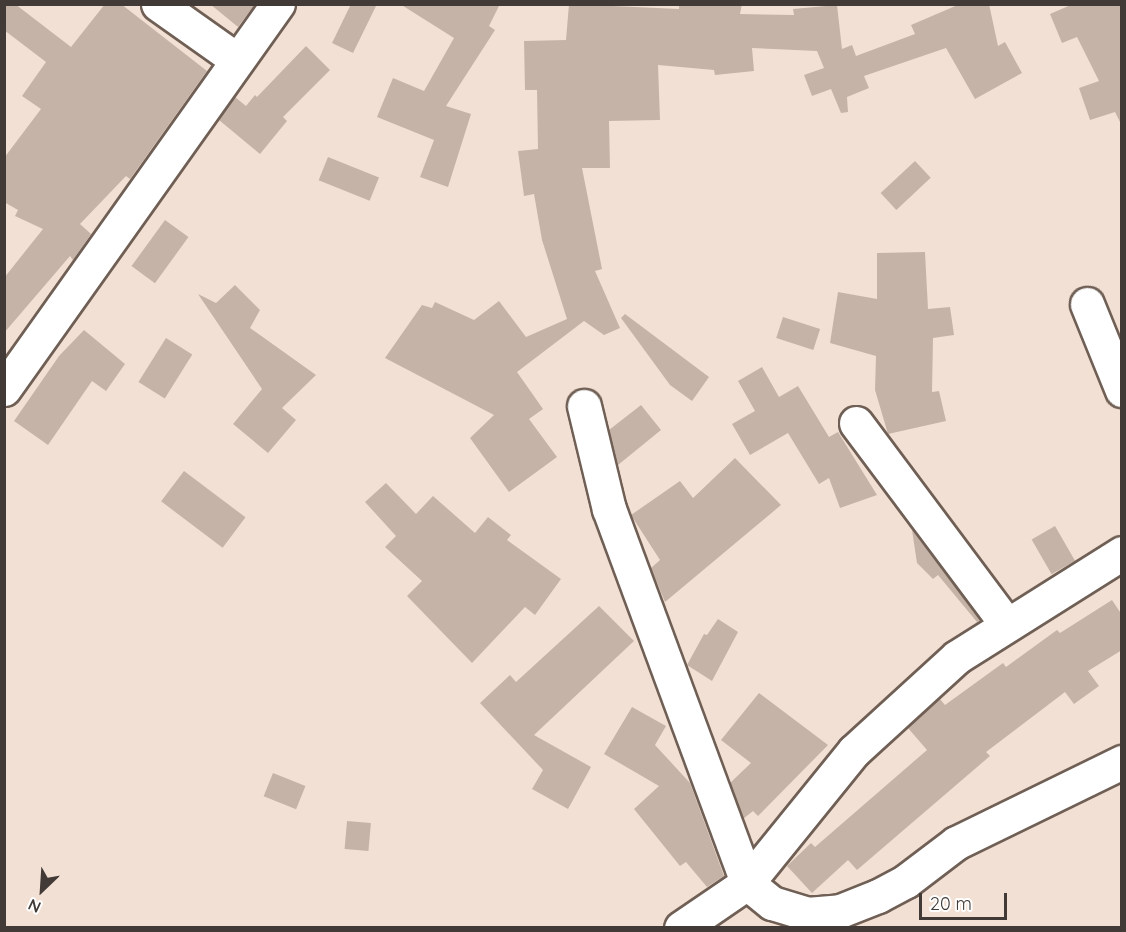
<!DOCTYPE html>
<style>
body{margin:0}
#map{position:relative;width:1126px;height:932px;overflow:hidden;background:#f3e0d4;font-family:Quicksand,sans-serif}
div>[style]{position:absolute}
.building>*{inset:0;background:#c6b3a8;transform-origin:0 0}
.roads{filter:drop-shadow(2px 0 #6f5f55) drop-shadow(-2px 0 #6f5f55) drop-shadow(0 2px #6f5f55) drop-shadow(0 -2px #6f5f55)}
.street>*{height:33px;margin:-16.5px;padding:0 16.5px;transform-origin:16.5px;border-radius:16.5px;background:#fff}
span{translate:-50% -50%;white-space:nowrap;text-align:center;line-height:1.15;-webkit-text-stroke:6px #fff;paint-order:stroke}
.frame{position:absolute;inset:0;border:6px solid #423a36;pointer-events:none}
.north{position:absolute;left:12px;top:860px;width:60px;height:60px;-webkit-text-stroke:4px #fff;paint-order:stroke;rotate:205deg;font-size:16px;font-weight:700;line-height:24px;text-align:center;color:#423a36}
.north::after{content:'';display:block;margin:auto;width:21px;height:27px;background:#423a36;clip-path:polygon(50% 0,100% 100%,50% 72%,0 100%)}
.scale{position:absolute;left:919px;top:893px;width:88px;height:27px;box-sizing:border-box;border:3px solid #423a36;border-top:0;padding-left:8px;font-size:18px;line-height:21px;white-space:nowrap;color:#423a36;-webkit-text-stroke:4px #fff;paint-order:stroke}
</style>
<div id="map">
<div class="building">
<i style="clip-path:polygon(4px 4px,15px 4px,71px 47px,105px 4px,121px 4px,207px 71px,130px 179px,126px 176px,80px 224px,91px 234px,73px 260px,70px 256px,4px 333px,4px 278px,43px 229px,15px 216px,18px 210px,4px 202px,4px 158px,41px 109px,22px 96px,46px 62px,4px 30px)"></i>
<i style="clip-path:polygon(210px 4px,255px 4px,238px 27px)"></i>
<i style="clip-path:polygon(351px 4px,377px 4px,353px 53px,332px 43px)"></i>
<i style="clip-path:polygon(400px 4px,500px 4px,489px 26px,495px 30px,446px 106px,471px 114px,448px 187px,420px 177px,434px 140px,377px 117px,393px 78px,424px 91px,454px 38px)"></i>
<i style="clip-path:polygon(569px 4px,679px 9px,679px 4px,742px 4px,740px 14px,794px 15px,793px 9px,837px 5px,842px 49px,852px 45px,856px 56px,915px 34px,911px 25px,960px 4px,989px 4px,998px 46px,1005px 42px,1022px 73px,975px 99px,946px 48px,864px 76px,869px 88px,847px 97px,848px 112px,841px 113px,831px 89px,812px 96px,804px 75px,824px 68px,817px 51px,752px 48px,754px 71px,715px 75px,714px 70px,658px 65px,660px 120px,609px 121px,610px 168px,582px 168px,602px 269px,595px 271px,620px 328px,604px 335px,584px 321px,517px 372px,543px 409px,529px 419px,557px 457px,509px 492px,470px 438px,494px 415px,385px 358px,422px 305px,432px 308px,435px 302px,474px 320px,499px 301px,526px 337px,567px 319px,542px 240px,534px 194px,524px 196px,518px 151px,538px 149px,537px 90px,525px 90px,524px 41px,566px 40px)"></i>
<i style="clip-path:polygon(1073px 4px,1122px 4px,1122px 126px,1115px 112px,1090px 120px,1079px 88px,1099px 81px,1077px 37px,1062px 43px,1050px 14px)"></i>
<i style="clip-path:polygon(306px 46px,330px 70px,283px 117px,287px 121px,260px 154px,219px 120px,235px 97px,246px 106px,255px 95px,257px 97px)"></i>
<i style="left:328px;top:157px;width:55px;height:25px;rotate:22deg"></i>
<i style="left:915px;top:161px;width:23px;height:47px;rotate:47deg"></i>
<i style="left:165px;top:220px;width:29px;height:57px;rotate:36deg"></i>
<i style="clip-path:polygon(925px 252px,928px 309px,950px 307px,954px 335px,933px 338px,932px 392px,939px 391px,946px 421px,888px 434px,875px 390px,876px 356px,830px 343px,838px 292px,877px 299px,877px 253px)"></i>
<i style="clip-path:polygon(235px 285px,260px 310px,250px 328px,316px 375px,282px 408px,296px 420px,268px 453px,233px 424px,262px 389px,198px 294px,216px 303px)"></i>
<i style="clip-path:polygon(625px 314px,709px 377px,692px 401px,670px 385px,621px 318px)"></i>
<i style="left:783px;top:317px;width:39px;height:22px;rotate:18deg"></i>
<i style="clip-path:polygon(84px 330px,125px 364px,106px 391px,92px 381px,48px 445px,14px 421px,59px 356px)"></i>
<i style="left:166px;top:338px;width:31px;height:52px;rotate:32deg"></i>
<i style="clip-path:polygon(762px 367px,779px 397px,798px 386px,829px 437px,838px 432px,877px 495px,840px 508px,829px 478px,819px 484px,788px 433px,750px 455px,732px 424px,755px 411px,738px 381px)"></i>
<i style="clip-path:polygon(641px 405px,661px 430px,618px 465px,609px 430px)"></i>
<i style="clip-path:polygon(735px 458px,781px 505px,665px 602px,651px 568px,660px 560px,631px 515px,680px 481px,693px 498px)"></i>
<i style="left:184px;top:471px;width:77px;height:38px;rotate:37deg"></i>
<i style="clip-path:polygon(386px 483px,416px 514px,433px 496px,475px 533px,488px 517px,511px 535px,507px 540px,561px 579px,535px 615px,525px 607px,472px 663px,407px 596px,422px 581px,385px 547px,396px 536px,365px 502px)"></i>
<i style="left:1055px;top:526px;width:40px;height:27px;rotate:60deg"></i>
<i style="clip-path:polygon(912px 530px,980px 620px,977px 622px,938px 575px,933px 579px,917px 563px)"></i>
<i style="clip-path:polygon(1112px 600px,1122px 615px,1122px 650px,1088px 671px,1099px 686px,1074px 704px,1065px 692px,986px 752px,990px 756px,857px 870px,848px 860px,812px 893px,787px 866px,811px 843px,815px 847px,927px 750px,908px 728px,940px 699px,945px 705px,1003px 663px,1006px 667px,1057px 630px,1060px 633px)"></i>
<i style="clip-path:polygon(599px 606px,634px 641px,534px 735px,591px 767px,568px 809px,532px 789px,543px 770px,480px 703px,510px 675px,516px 682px)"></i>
<i style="clip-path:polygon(718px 619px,738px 632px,712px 681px,687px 665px,704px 634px,707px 635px)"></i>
<i style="clip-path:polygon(759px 693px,828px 745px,758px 816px,753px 811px,743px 819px,730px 783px,751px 763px,721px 740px)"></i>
<i style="clip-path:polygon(632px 707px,666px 726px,655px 745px,690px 783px,724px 876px,707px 887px,686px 862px,680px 866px,634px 809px,659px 786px,604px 754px)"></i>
<i style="left:273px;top:773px;width:35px;height:25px;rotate:22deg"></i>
<i style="left:347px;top:821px;width:24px;height:28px;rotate:5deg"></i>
</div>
<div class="roads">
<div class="street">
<i style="left:158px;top:4px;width:97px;rotate:35.3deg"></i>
<i style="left:1087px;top:304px;width:93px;rotate:67.9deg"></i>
<i style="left:4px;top:389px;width:473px;rotate:-54.6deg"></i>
<i style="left:584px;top:406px;width:106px;rotate:76.4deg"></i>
<i style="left:609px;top:509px;width:399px;rotate:69.7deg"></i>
<i style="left:747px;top:883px;width:32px;rotate:39deg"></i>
<i style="left:772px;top:903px;width:37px;rotate:17deg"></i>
<i style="left:807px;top:914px;width:33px;rotate:-5deg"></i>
<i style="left:840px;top:911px;width:41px;rotate:-21.5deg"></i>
<i style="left:878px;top:896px;width:32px;rotate:-28deg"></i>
<i style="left:906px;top:881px;width:63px;rotate:-37.2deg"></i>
<i style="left:956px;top:843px;width:185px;rotate:-26deg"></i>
<i style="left:856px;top:423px;width:252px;rotate:53.2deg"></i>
<i style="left:681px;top:928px;width:80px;rotate:-34.3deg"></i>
<i style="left:747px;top:883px;width:170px;rotate:-51deg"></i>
<i style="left:854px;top:751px;width:139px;rotate:-42.4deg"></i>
<i style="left:957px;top:657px;width:195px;rotate:-32.2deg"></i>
</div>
</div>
<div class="frame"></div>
<div class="north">N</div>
<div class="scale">20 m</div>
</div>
